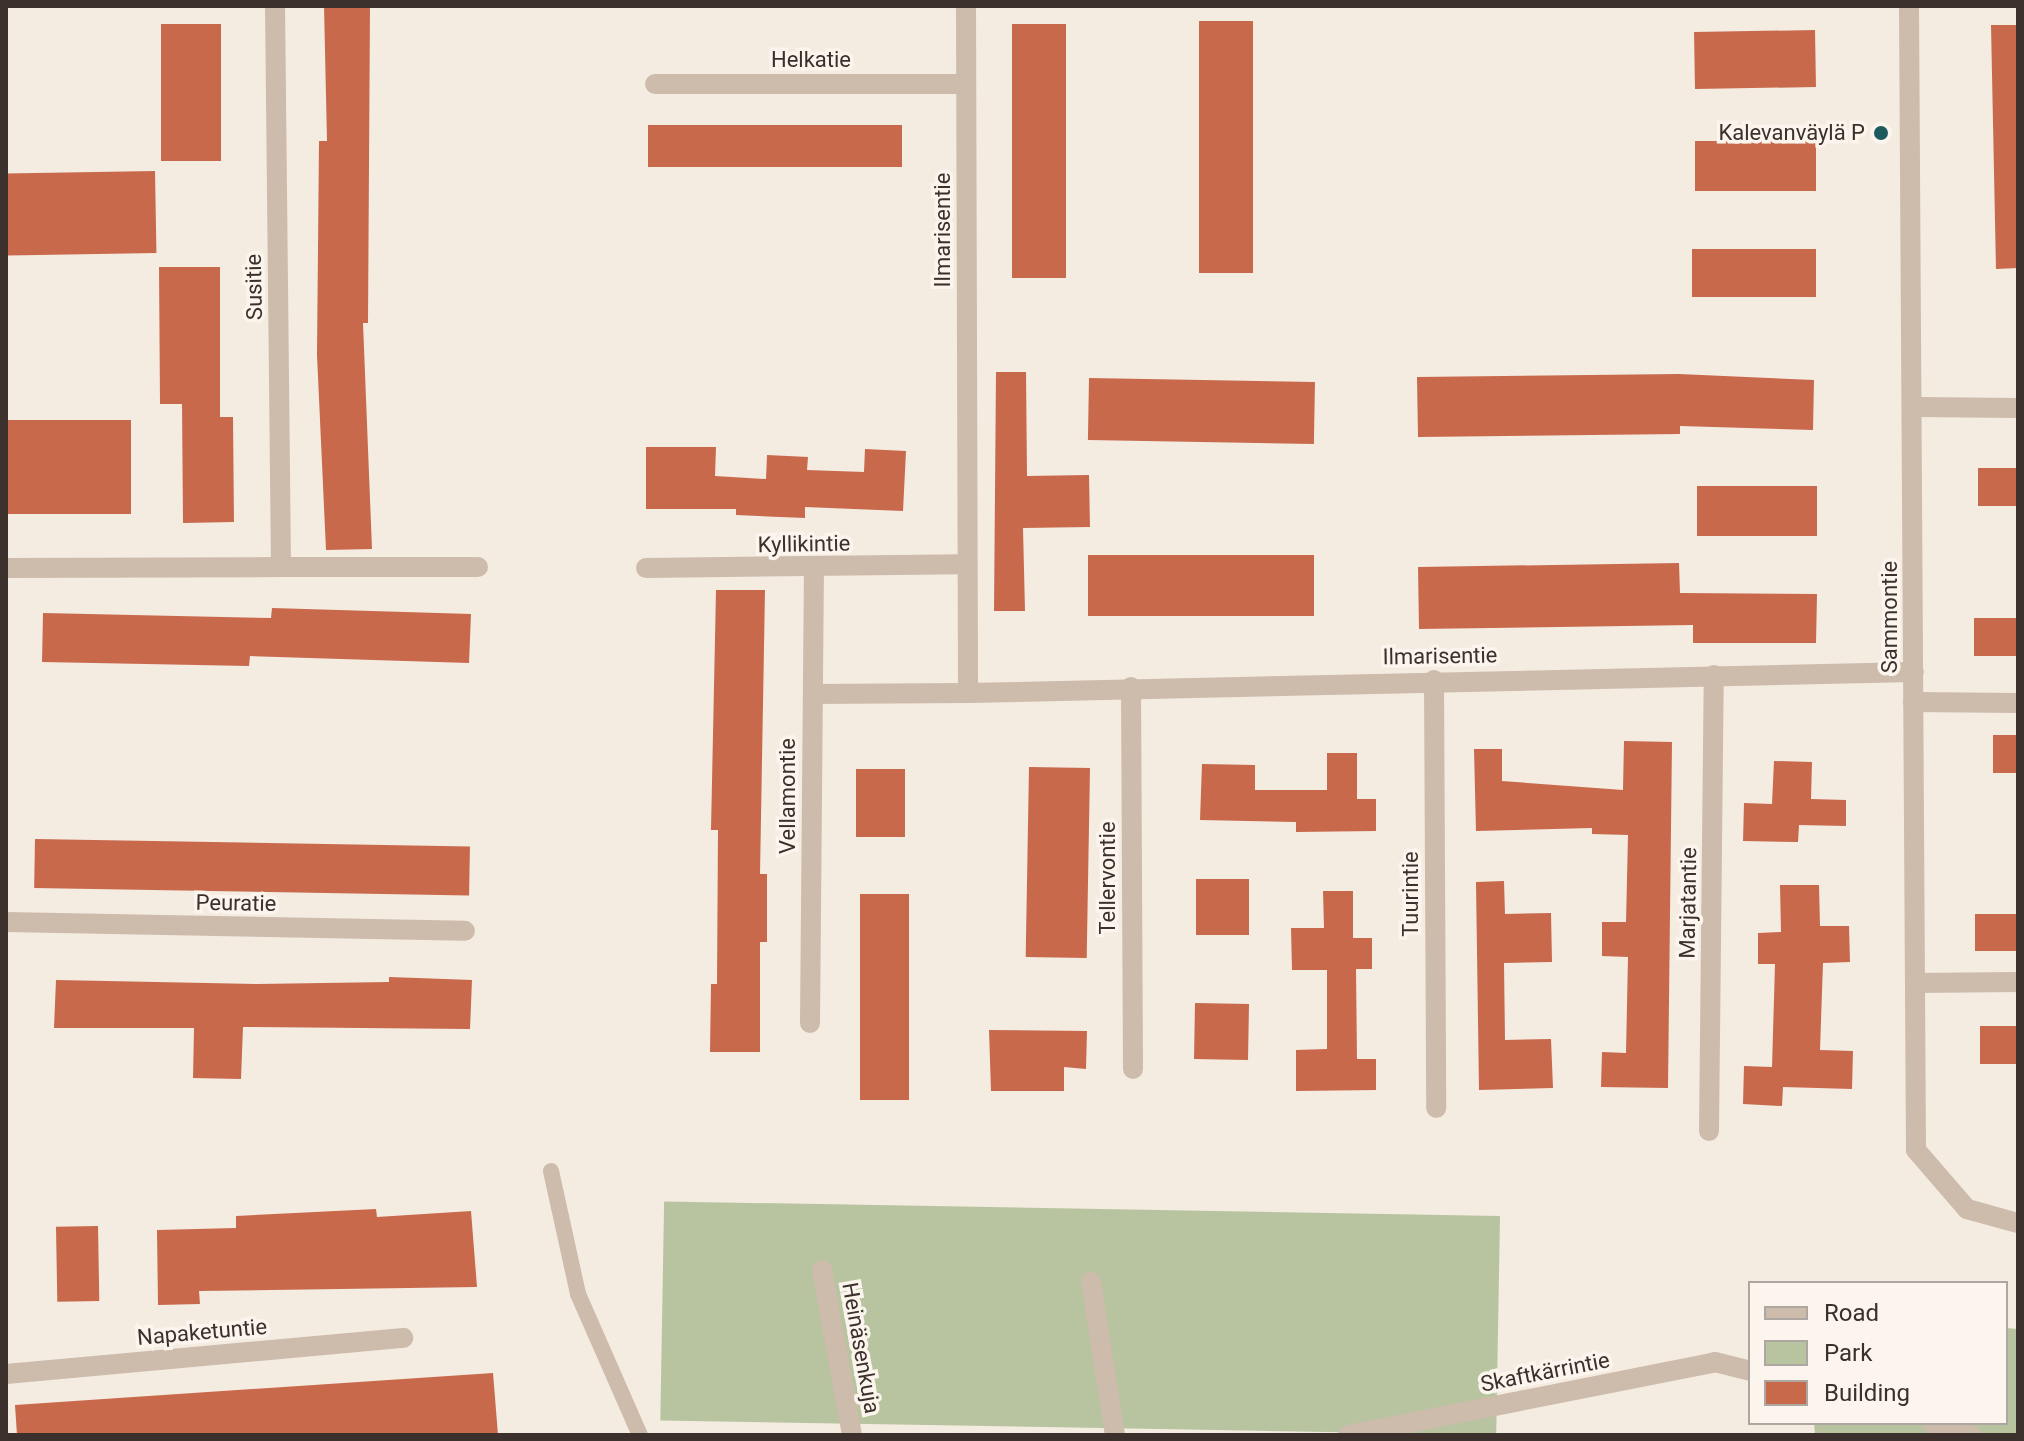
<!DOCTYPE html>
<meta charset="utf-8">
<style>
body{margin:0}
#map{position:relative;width:2024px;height:1441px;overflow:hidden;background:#f4ebe1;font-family:Roboto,sans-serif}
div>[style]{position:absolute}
.green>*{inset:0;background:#b8c4a0;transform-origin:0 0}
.building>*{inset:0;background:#c8694b;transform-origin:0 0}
.service>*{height:16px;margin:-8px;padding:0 8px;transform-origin:8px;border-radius:8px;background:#cdbbac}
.minor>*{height:20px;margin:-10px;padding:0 10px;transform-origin:10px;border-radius:10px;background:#cdbbac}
.dots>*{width:22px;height:22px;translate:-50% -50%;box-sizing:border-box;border:4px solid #fbf5ee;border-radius:50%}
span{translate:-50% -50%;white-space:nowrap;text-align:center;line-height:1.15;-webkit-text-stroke:7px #fbf5ee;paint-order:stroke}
.street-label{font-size:22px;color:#3b302b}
.poi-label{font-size:22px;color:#3b302b}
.right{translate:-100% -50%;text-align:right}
.frame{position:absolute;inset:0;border:8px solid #3b302b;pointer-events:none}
.legend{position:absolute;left:1748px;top:1281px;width:260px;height:144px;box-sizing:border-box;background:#fbf5ee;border:2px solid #aea6a0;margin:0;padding:10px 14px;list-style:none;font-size:24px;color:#3b302b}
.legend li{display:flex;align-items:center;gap:16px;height:40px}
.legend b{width:40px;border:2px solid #aea6a0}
</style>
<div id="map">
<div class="green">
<i style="left:1500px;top:1216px;width:219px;height:836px;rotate:91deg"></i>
<i style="clip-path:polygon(2006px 1328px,2018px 1329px,2018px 1435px,1815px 1435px,1814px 1423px,2006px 1423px)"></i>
</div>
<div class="building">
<i style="clip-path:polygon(324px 6px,370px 6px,368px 323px,363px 323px,372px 549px,326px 550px,317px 355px,319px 141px,327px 141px)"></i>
<i style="left:1199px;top:21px;width:54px;height:252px"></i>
<i style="left:221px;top:24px;width:137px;height:60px;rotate:90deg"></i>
<i style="left:1066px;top:24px;width:254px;height:54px;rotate:90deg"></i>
<i style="clip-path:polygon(1991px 25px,2018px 25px,2018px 268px,1996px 269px)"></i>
<i style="left:1815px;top:30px;width:57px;height:121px;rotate:89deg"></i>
<i style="left:902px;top:125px;width:42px;height:254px;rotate:90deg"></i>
<i style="left:1816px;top:141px;width:50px;height:121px;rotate:90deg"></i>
<i style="left:155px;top:171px;width:82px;height:149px;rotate:89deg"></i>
<i style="left:1692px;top:249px;width:124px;height:48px"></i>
<i style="clip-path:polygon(159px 267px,220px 267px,220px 417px,233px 417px,234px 522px,183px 523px,182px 404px,160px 404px)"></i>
<i style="clip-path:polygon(996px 372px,1026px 372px,1027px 476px,1089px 475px,1090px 527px,1023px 528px,1025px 611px,994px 611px)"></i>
<i style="clip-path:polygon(1679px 374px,1814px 380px,1813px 430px,1680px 426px,1680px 434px,1418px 437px,1417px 377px)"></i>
<i style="left:1089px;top:378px;width:226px;height:62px;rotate:1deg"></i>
<i style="left:6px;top:420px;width:125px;height:94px"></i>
<i style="clip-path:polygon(646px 447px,716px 447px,715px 476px,766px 479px,767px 455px,808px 457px,807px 470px,864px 472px,865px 449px,906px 451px,903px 511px,805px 507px,805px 518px,736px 515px,736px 509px,646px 509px)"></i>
<i style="left:2018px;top:468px;width:38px;height:40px;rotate:90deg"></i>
<i style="left:1697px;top:486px;width:120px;height:50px"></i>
<i style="left:1314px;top:555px;width:61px;height:226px;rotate:90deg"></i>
<i style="clip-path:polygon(1679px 563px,1680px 593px,1817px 594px,1816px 643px,1693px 643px,1693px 625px,1419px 629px,1418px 567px)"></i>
<i style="clip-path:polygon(716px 590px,765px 590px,760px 874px,767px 874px,767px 942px,760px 942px,760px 1052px,710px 1052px,711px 984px,717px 984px,718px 830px,711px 830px)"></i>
<i style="clip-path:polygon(272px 608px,471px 614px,469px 663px,250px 656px,249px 666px,42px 662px,43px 613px,271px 618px)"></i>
<i style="left:2018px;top:618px;width:38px;height:44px;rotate:90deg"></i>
<i style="left:1993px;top:735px;width:25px;height:38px"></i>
<i style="clip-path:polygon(1624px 741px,1672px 742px,1668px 1088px,1601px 1087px,1602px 1052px,1626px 1053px,1628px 957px,1602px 956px,1602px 922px,1626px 922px,1628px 835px,1592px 834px,1592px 828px,1476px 831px,1474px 749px,1502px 749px,1502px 781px,1623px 790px)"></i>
<i style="clip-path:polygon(1327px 753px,1357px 753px,1357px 799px,1376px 799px,1376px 831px,1296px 832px,1296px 822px,1200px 820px,1202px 764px,1255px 765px,1255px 790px,1327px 790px)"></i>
<i style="clip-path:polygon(1774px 761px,1812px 762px,1811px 799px,1846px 800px,1846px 826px,1799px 825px,1798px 842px,1743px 841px,1744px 803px,1772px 804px)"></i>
<i style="left:1090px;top:768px;width:190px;height:61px;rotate:91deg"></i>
<i style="left:856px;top:769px;width:49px;height:68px"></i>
<i style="left:35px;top:839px;width:435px;height:49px;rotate:1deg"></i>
<i style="left:1196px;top:879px;width:53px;height:56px"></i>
<i style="clip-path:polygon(1504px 881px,1505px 914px,1551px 913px,1552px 962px,1504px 963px,1505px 1040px,1551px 1039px,1553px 1088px,1479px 1090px,1476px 882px)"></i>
<i style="clip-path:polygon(1780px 885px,1819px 885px,1820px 926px,1849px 926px,1850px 962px,1823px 963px,1820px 1050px,1853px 1051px,1852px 1089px,1783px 1087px,1782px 1106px,1743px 1104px,1744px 1066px,1772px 1067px,1775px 964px,1758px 964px,1758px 933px,1781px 932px)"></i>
<i style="clip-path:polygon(1323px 891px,1353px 891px,1353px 938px,1372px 938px,1372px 969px,1356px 969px,1357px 1059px,1376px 1059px,1376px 1090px,1296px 1091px,1296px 1050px,1327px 1049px,1327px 970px,1292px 970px,1291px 928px,1324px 928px)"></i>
<i style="left:860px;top:894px;width:49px;height:206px"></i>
<i style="left:2018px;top:914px;width:37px;height:43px;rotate:90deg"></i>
<i style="clip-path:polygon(389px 977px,472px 980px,470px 1029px,243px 1027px,241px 1079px,193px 1078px,194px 1028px,54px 1028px,56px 980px,258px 984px,389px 982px)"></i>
<i style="left:1195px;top:1003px;width:54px;height:56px;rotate:1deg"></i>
<i style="left:1980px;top:1026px;width:38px;height:38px"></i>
<i style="clip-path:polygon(989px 1030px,1087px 1031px,1086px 1069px,1064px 1067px,1064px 1091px,991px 1091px)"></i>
<i style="clip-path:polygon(376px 1209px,377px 1217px,471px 1211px,477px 1287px,199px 1291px,200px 1304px,158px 1305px,157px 1230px,236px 1228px,236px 1216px)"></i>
<i style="left:98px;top:1226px;width:75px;height:42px;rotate:89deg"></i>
<i style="clip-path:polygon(493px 1373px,498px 1435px,17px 1435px,15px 1405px)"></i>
</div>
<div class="service">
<i style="left:551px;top:1171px;width:126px;rotate:77.6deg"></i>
<i style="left:578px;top:1294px;width:154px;rotate:66.3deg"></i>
</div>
<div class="minor">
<i style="left:966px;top:6px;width:687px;rotate:89.83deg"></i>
<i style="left:968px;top:693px;width:946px;rotate:-1.27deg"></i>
<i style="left:1909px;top:6px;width:1144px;rotate:89.65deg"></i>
<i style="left:1916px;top:1150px;width:78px;rotate:49.2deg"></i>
<i style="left:1967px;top:1209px;width:53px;rotate:15.4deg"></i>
<i style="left:655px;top:84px;width:311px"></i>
<i style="left:1916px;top:407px;width:102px;rotate:0.6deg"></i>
<i style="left:281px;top:567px;width:197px"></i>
<i style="left:6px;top:568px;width:275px;rotate:-0.2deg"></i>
<i style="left:281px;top:567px;width:561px;rotate:-90.61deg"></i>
<i style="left:646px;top:568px;width:317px;rotate:-0.7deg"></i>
<i style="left:1434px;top:680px;width:428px;rotate:89.7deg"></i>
<i style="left:1131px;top:687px;width:382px;rotate:89.7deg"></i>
<i style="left:813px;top:694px;width:155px;rotate:-0.4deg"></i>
<i style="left:1913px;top:702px;width:105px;rotate:0.5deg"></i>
<i style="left:6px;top:922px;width:459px;rotate:1.1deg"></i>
<i style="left:1915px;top:983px;width:103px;rotate:-0.6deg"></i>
<i style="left:810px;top:1023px;width:455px;rotate:-89.5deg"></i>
<i style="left:1709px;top:1131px;width:456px;rotate:-89.4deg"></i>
<i style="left:822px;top:1270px;width:168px;rotate:79.7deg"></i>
<i style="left:1091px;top:1282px;width:155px;rotate:81.1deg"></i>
<i style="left:6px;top:1374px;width:399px;rotate:-5.2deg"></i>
<i style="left:1933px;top:1423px;width:40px;rotate:18deg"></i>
<i style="left:1348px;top:1435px;width:374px;rotate:-11.2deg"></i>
<i style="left:1715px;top:1362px;width:36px;rotate:14deg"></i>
</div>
<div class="dots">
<i style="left:1881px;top:133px;background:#1f5a5e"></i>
</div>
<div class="street-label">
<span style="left:811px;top:60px">Helkatie</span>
<span style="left:943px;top:230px;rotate:-90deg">Ilmarisentie</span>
<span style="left:254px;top:287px;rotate:-91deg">Susitie</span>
<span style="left:804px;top:544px;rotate:-1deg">Kyllikintie</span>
<span style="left:1890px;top:617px;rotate:-90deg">Sammontie</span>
<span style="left:1440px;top:656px;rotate:-1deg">Ilmarisentie</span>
<span style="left:788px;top:796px;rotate:-90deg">Vellamontie</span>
<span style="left:1108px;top:878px;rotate:-90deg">Tellervontie</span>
<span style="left:1411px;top:894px;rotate:-90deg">Tuurintie</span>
<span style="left:236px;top:903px;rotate:1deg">Peuratie</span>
<span style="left:1688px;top:903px;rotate:-89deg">Marjatantie</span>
<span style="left:202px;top:1332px;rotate:-5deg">Napaketuntie</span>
<span style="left:861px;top:1348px;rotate:80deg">Heinäsenkuja</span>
<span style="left:1545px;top:1372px;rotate:-11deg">Skaftkärrintie</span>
</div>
<div class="poi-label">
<span class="right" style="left:1865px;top:133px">Kalevanväylä P</span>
</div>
<div class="frame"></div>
<ul class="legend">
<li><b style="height:10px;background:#cdbbac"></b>Road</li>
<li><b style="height:22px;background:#b8c4a0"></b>Park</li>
<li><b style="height:22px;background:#c8694b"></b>Building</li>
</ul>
</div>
